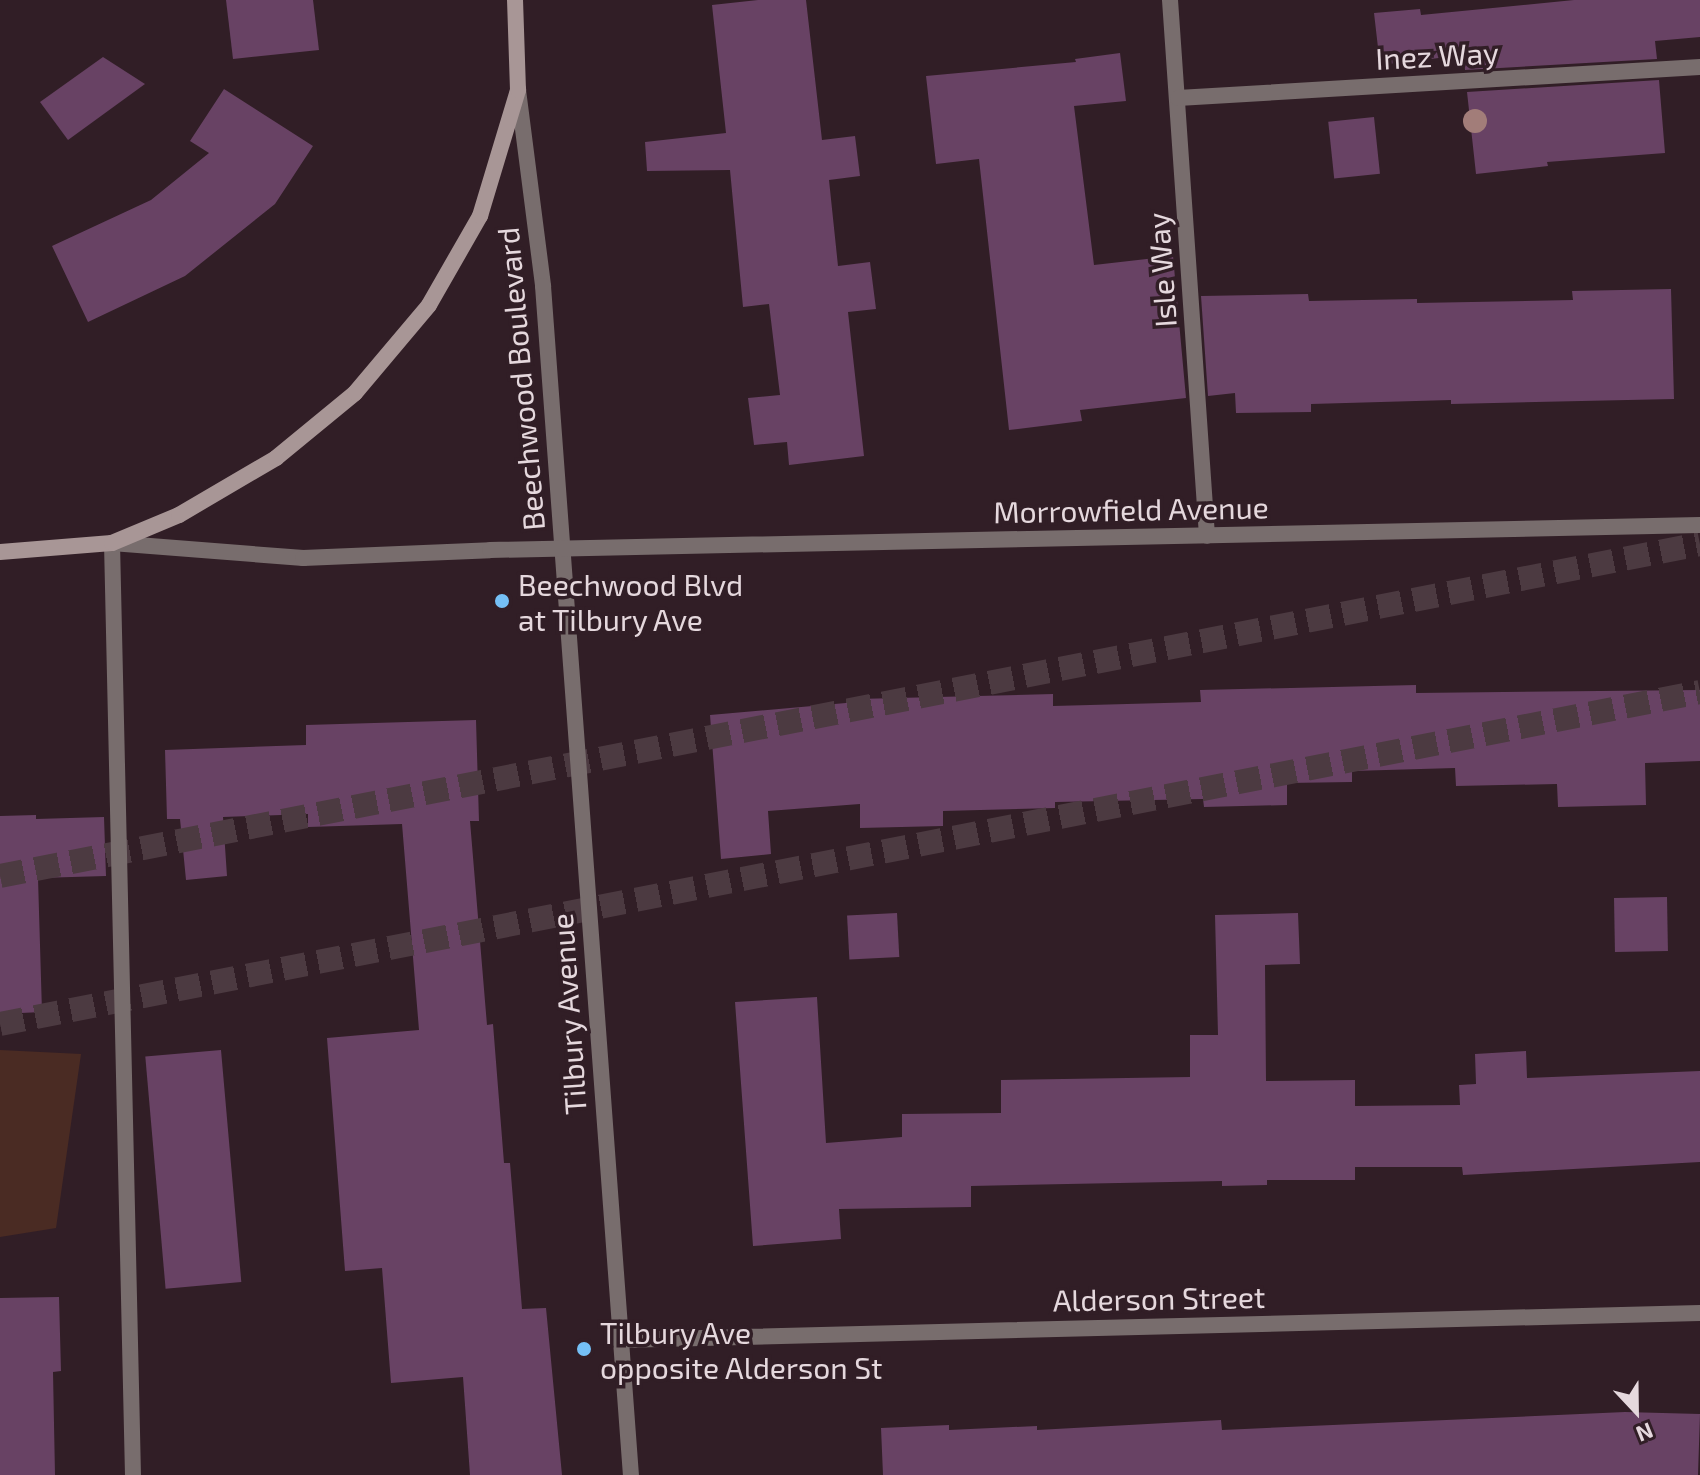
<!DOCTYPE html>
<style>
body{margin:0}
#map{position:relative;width:1700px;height:1475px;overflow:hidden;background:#311e26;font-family:"Exo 2",sans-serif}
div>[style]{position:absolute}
.green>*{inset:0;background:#4a2b23}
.building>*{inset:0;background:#684264;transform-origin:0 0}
.highway-tunnel>*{height:24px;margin-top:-12px;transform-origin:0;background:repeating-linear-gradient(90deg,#4c3a41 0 24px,transparent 0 36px)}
.lane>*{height:16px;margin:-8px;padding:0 8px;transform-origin:8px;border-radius:8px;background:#786d6d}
.street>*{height:16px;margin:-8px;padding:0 8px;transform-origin:8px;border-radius:8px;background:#786d6d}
.secondary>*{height:16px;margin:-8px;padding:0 8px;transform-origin:8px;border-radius:8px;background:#a89696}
.trees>*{width:24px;height:24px;margin:-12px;border-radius:50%;background:#a27d79}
.dots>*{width:22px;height:22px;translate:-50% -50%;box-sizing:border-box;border:4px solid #311e26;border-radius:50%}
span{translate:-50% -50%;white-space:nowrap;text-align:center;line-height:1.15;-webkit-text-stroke:7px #311e26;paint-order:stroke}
.street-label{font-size:30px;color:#e5d8dd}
.poi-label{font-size:30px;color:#e5d8dd}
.left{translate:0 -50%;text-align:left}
.north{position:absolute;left:1596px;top:1371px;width:80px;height:80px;-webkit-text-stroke:6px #311e26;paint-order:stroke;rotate:158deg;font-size:22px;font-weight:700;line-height:32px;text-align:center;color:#e5d8dd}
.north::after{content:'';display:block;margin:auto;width:28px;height:36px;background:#e5d8dd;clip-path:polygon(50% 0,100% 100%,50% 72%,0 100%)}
</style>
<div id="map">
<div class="green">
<i style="clip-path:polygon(0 1050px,81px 1054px,56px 1228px,0 1237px)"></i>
</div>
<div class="building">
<i style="clip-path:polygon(226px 0,313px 0,319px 50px,233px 59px)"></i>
<i style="clip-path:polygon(758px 0,806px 0,822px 140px,855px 136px,860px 176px,829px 180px,838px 266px,870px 262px,876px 309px,848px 312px,864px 456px,789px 465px,787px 442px,754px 445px,748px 398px,780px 395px,769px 304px,743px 307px,730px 170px,647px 171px,645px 142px,726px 133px,712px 5px)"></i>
<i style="clip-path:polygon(1574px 0,1700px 0,1700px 37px,1655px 41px,1657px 59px,1465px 70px,1464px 55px,1380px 65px,1374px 13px,1420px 9px,1421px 15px)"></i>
<i style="clip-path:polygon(1120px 53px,1126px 101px,1074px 106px,1094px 265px,1173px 256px,1186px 398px,1080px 410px,1082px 421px,1009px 430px,979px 159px,936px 164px,926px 76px,1076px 62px,1075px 59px)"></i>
<i style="clip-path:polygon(103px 57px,145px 84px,68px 140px,40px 102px)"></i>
<i style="clip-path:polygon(1659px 80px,1665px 153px,1547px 162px,1548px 166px,1476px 174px,1467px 92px)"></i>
<i style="clip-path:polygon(224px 89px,313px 146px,275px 204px,185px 276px,88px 322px,52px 246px,151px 200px,209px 153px,190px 141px)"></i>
<i style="left:1374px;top:117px;width:57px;height:46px;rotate:84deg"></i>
<i style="clip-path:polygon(1671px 289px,1674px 399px,1451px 404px,1451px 400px,1311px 404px,1311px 412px,1236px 413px,1235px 393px,1208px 396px,1201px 296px,1308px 294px,1309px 301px,1417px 299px,1417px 303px,1573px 300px,1572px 291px)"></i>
<i style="clip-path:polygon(1416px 685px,1416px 693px,1700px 690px,1700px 761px,1645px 763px,1646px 805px,1558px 807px,1557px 784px,1456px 786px,1455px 768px,1352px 771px,1352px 782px,1287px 783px,1287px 805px,1204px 807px,1203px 799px,1055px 802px,1055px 808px,943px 811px,943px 826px,860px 828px,860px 804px,768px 811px,771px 854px,721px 859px,710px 715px,857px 702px,857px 699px,1053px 694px,1053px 706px,1201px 702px,1200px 690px)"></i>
<i style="clip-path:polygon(476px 720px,479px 821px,470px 821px,487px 1025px,493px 1024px,504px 1163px,510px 1163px,522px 1309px,546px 1308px,562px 1475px,470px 1475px,463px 1377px,391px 1383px,382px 1268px,345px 1271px,327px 1038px,419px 1030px,402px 824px,308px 827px,308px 814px,223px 817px,227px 876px,186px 880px,180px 819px,167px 819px,165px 750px,306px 745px,306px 725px)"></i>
<i style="clip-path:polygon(36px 815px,36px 819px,104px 817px,106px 876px,38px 878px,42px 1012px,0 1014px,0 816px)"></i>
<i style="left:1667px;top:897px;width:54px;height:53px;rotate:89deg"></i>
<i style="left:897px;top:913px;width:44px;height:50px;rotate:87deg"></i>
<i style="clip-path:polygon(1298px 913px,1300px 964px,1265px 965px,1266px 1081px,1355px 1080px,1355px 1106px,1460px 1105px,1459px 1085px,1476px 1084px,1475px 1054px,1526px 1051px,1527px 1078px,1700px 1071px,1700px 1162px,1463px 1175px,1462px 1167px,1355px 1167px,1355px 1180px,1267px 1180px,1267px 1185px,1222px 1186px,1222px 1181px,971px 1186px,971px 1207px,839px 1209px,841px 1239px,753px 1246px,735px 1002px,817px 997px,826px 1143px,902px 1137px,902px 1114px,1001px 1113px,1001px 1080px,1190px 1077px,1190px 1035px,1218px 1035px,1215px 915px)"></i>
<i style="left:221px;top:1050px;width:233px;height:76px;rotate:85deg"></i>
<i style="clip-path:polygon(59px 1297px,61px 1371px,53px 1372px,55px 1475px,0 1475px,0 1298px)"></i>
<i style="clip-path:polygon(1625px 1412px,1700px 1414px,1698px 1475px,883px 1475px,881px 1428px,949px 1425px,949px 1430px,1037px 1426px,1037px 1430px,1221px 1420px,1222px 1430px)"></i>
</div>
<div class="highway-tunnel">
<i style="left:0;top:876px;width:1732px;rotate:-11.05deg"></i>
<i style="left:0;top:1024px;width:1732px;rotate:-11.05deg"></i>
</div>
<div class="lane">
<i style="left:1170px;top:0;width:537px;rotate:86.05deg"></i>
<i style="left:1178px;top:98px;width:523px;rotate:-3.4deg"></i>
<i style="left:112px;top:543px;width:932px;rotate:88.71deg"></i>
</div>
<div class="street">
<i style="left:518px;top:90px;width:198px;rotate:82.7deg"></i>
<i style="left:543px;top:286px;width:1192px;rotate:85.77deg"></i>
<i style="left:112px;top:543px;width:192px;rotate:4.5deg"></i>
<i style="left:303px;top:558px;width:187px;rotate:-2.4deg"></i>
<i style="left:490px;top:550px;width:1210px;rotate:-1.18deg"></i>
<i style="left:619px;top:1340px;width:1081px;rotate:-1.43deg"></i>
</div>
<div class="secondary">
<i style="left:0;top:552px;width:112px;rotate:-4.6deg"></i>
<i style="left:112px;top:543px;width:73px;rotate:-22.7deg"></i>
<i style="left:179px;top:515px;width:113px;rotate:-30.4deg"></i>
<i style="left:276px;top:458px;width:102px;rotate:-39.4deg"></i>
<i style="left:355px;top:393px;width:115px;rotate:-49.9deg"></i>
<i style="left:429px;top:305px;width:103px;rotate:-60.2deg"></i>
<i style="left:480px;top:216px;width:132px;rotate:-73.2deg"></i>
<i style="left:518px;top:90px;width:90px;rotate:-91.9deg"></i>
</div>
<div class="trees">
<i style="left:1475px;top:121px"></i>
</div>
<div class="dots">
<i style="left:502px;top:601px;background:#75c0f6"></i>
<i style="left:584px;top:1349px;background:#75c0f6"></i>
</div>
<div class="street-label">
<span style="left:1437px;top:55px;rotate:-3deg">Inez Way</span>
<span style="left:1161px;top:270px;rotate:-94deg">Isle Way</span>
<span style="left:520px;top:379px;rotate:-95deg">Beechwood Boulevard</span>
<span style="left:1131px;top:509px;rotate:-1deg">Morrowfield Avenue</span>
<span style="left:568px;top:1014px;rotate:-94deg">Tilbury Avenue</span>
<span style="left:1159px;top:1298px;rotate:-1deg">Alderson Street</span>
</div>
<div class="poi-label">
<span class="left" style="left:518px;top:601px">Beechwood Blvd<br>at Tilbury Ave</span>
<span class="left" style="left:600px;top:1349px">Tilbury Ave<br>opposite Alderson St</span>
</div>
<div class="north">N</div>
</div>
